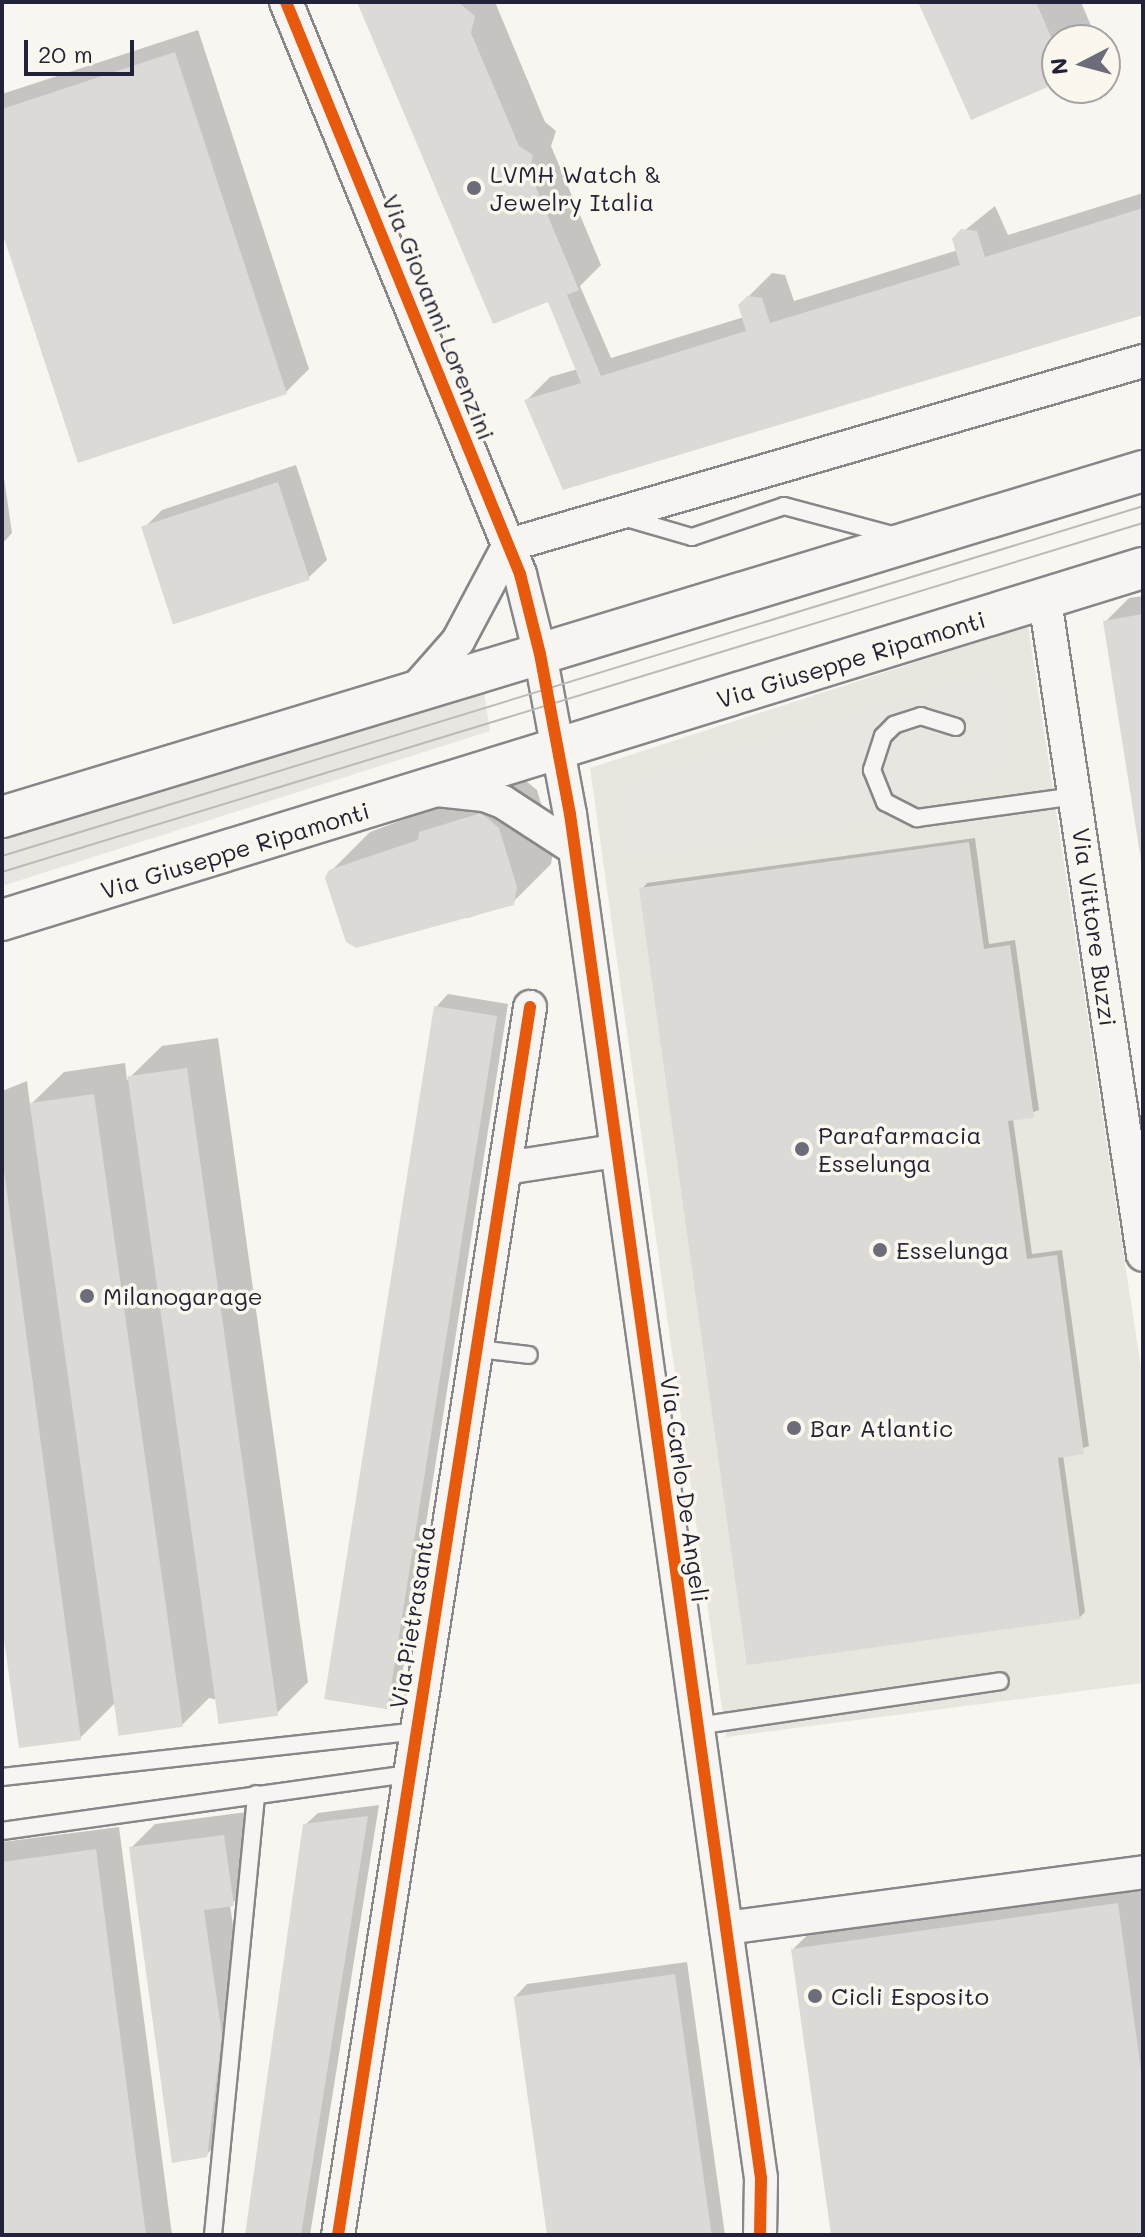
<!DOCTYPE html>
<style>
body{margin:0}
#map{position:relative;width:1145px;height:2237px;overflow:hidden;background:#f8f6f0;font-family:Mali,sans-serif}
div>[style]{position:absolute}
.built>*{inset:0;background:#e9e6e0}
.green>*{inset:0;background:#e8e6e0}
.shadow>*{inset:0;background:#0003}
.building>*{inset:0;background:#dbdad7;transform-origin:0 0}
.roads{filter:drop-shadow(2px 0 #878688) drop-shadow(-2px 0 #878688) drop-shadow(0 2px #878688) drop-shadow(0 -2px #878688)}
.service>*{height:16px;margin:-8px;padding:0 8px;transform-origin:8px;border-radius:8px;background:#f6f5f1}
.minor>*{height:32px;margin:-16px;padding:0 16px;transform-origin:16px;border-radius:16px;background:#f6f5f1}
.tertiary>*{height:40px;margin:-20px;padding:0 20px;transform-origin:20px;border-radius:20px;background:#f6f5f1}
.tram>*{height:2px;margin:-1px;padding:0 1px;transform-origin:1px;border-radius:1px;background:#bcbab9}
.cycleway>*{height:12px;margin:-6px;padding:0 6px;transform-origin:6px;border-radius:6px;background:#e8590c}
.dots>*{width:22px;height:22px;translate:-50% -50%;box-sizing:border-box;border:4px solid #fbf7ec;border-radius:50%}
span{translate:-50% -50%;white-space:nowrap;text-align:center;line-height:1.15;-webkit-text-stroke:7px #fbf7ec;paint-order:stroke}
.poi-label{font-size:24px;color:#22223b}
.left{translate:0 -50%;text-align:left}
.street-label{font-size:24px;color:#22223b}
.frame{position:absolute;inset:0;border:4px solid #22223b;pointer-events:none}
.north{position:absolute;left:1041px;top:24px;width:80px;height:80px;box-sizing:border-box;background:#fbf7ec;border:2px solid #a4a2a5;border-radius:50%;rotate:264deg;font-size:22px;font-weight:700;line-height:32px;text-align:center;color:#22223b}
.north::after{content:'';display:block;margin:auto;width:28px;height:36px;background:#6d6c7a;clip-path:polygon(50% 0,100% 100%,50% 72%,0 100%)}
.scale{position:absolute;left:24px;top:40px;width:110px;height:36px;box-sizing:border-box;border:4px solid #22223b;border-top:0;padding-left:10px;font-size:24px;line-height:28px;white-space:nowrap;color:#22223b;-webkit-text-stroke:6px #fbf7ec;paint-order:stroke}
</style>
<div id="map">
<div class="built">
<i style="clip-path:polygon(1028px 626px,1143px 1381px,1143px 1683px,726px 1737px,590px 768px)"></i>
</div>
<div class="green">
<i style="clip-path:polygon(998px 668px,1012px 759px,985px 782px,930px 796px,876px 825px,631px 862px,624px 794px,634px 779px)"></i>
<i style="clip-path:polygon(484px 692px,490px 731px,2px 886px,2px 840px)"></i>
</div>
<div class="shadow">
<i style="clip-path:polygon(359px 2px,495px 2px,545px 122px,556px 131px,551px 146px,601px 265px,580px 286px,611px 358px,744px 317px,740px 305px,772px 273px,785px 275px,794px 301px,958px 250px,954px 239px,995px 206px,1008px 235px,1143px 193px,1143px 313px,526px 401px,550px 377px,578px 369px,549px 300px)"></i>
<i style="clip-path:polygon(920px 2px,1081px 2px,1097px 40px,1057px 40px,1057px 81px)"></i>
<i style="clip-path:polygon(198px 30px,309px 369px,286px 392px,2px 225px,2px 94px)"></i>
<i style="clip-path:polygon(2px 464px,12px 533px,2px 544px)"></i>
<i style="clip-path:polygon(296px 465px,327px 560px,308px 578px,144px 528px,162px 510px)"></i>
<i style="clip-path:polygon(1143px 596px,1143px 858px,1105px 622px,1129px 598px)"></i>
<i style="clip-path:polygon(520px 776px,537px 790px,554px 847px,551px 864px,512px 903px,468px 918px,331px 871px,370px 832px)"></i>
<i style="clip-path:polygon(975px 838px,989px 944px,1015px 940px,1039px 1110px,1013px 1119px,1032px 1254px,1062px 1250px,1089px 1446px,1063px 1455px,1085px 1612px,1079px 1618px,642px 889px,647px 883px)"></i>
<i style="clip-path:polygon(448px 994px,508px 1004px,399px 1695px,387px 1708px,436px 1007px)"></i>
<i style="clip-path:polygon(218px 1038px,308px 1682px,276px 1714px,209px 1698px,181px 1726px,115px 1703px,80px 1738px,21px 1746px,2px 1610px,2px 1091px,27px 1081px,30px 1105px,64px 1072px,125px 1063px,127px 1080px,162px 1046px)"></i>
<i style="clip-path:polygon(379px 1805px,310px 2235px,247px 2235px,305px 1825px,318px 1813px)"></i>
<i style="clip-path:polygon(247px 1812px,256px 1881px,230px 1905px,245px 2010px,230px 2132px,206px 2155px,131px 1848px,155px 1824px)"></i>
<i style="clip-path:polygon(119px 1827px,172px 2235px,2px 2235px,2px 1842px)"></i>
<i style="clip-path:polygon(1143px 1874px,1143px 2235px,833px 2235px,793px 1949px,825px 1918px)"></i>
<i style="clip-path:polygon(687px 1962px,725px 2235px,548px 2235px,515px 1997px,527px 1984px)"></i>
</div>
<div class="building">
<i style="clip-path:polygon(357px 2px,458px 2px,475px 16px,471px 33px,519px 146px,533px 155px,529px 171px,579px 290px,567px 295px,601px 376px,746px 331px,738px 305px,747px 296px,762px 298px,770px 323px,960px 265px,952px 239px,961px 229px,977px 231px,985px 257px,1143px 208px,1143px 315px,563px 490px,524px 400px,581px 383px,548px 302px,493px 324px)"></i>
<i style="clip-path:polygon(918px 2px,1036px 2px,1057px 51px,1057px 83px,971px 120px)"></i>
<i style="clip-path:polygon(175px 52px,287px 394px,78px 463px,2px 232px,2px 109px)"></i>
<i style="left:278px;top:482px;width:103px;height:144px;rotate:72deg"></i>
<i style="clip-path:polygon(1143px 614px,1143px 860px,1141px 860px,1103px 621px)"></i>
<i style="clip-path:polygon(481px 813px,499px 828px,517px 887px,514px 905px,356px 948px,346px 942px,325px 878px,329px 870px,418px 840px,419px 832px)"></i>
<i style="clip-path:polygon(969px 842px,984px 949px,1010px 945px,1034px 1118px,1008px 1121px,1027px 1259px,1057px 1255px,1084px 1454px,1058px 1458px,1080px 1619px,747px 1665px,639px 888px)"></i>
<i style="left:434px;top:1006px;width:64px;height:702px;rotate:9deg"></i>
<i style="left:187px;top:1068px;width:654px;height:60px;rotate:82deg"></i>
<i style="left:94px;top:1094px;width:639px;height:65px;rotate:82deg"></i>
<i style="clip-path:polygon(4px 1170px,81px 1740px,19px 1748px,2px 1625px)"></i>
<i style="clip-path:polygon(368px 1816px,301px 2235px,245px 2235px,303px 1824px)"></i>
<i style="clip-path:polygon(224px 1835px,234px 1906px,204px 1910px,222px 2035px,207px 2157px,172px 2163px,129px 1847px)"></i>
<i style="clip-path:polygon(96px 1849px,146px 2235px,2px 2235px,2px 1862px)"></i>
<i style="clip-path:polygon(1118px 1903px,1143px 2085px,1143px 2235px,831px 2235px,791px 1949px)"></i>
<i style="left:675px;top:1974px;width:264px;height:163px;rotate:82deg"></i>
</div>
<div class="roads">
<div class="service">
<i style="left:623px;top:517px;width:72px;rotate:16.2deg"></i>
<i style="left:692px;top:537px;width:97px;rotate:-18.6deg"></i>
<i style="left:784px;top:506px;width:116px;rotate:15deg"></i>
<i style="left:956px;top:727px;width:37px;rotate:-163deg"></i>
<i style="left:921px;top:716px;width:28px;rotate:162deg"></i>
<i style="left:894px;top:725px;width:16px;rotate:135deg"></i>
<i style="left:883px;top:736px;width:36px;rotate:108deg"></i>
<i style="left:872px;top:770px;width:35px;rotate:68deg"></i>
<i style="left:885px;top:802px;width:36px;rotate:27deg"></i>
<i style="left:917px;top:818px;width:160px;rotate:-7.9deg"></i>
<i style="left:478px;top:1349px;width:51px;rotate:6.7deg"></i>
<i style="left:697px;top:1726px;width:306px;rotate:-8.4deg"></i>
<i style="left:2px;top:1777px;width:417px;rotate:-6.3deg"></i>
<i style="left:2px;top:1831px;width:411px;rotate:-8deg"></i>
<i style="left:213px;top:2235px;width:443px;rotate:-84.4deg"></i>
</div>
<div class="minor">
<i style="left:286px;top:2px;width:618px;rotate:67.75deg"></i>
<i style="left:520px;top:574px;width:82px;rotate:76deg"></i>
<i style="left:540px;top:654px;width:163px;rotate:79.4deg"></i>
<i style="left:570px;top:814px;width:1377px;rotate:82.03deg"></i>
<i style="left:761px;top:2178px;width:57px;rotate:91deg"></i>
<i style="left:509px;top:545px;width:660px;rotate:-16.18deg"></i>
<i style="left:1045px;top:600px;width:662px;rotate:81.49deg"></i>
<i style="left:413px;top:692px;width:68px;rotate:-48.6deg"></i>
<i style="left:458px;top:641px;width:109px;rotate:-62deg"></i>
<i style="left:437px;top:790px;width:47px;rotate:6.1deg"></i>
<i style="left:484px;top:795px;width:20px;rotate:20deg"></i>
<i style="left:503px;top:802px;width:86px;rotate:33.1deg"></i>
<i style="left:506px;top:1168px;width:109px;rotate:-8.9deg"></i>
<i style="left:726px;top:1928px;width:421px;rotate:-7.6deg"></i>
<i style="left:338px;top:2235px;width:1243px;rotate:-81.11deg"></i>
</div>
<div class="tertiary">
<i style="left:2px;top:817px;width:1192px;rotate:-16.87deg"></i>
<i style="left:2px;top:920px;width:1194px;rotate:-17.15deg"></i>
</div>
</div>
<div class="tram">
<i style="left:2px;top:856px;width:1193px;rotate:-17.05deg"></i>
<i style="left:2px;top:872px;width:1193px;rotate:-17.01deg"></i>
</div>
<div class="cycleway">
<i style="left:286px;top:2px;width:618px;rotate:67.75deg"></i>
<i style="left:520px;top:574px;width:82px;rotate:76deg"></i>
<i style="left:540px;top:654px;width:163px;rotate:79.4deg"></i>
<i style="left:570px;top:814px;width:1377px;rotate:82.03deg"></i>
<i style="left:761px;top:2178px;width:57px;rotate:91deg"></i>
<i style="left:338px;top:2235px;width:1243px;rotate:-81.11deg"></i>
</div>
<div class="dots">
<i style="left:474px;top:188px;background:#6d6c7a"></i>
<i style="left:802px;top:1149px;background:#6d6c7a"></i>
<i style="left:880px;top:1250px;background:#6d6c7a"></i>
<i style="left:87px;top:1296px;background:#6d6c7a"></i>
<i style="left:794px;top:1428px;background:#6d6c7a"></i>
<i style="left:815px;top:1996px;background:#6d6c7a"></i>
</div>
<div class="poi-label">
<span class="left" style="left:490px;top:188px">LVMH Watch &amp;<br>Jewelry Italia</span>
<span class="left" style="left:818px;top:1149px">Parafarmacia<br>Esselunga</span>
<span class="left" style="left:896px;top:1250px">Esselunga</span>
<span class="left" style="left:103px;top:1296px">Milanogarage</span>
<span class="left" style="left:810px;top:1428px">Bar Atlantic</span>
<span class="left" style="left:831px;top:1996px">Cicli Esposito</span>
</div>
<div class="street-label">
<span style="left:439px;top:317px;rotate:68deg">Via Giovanni Lorenzini</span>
<span style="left:851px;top:659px;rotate:-17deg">Via Giuseppe Ripamonti</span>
<span style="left:235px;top:850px;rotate:-17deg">Via Giuseppe Ripamonti</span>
<span style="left:1095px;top:927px;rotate:82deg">Via Vittore Buzzi</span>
<span style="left:685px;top:1489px;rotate:82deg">Via Carlo De Angeli</span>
<span style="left:412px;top:1617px;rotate:-81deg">Via Pietrasanta</span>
</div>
<div class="frame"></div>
<div class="north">N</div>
<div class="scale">20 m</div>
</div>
